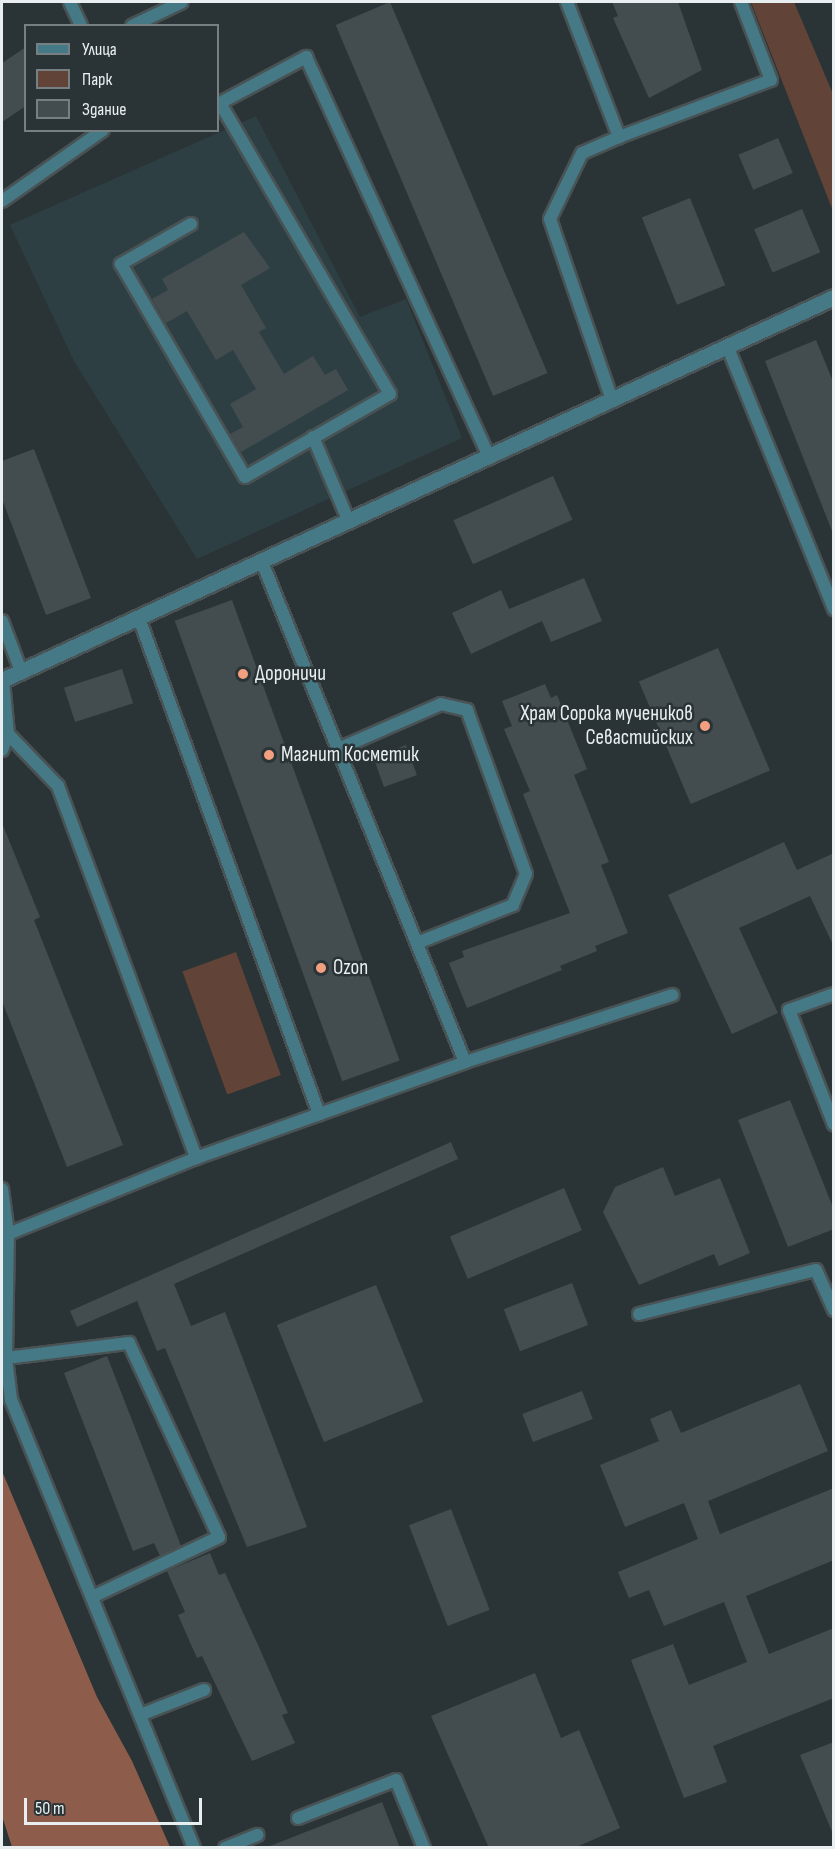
<!DOCTYPE html>
<meta charset="utf-8">
<style>
body{margin:0}
#map{position:relative;width:835px;height:1849px;overflow:hidden;background:#2a3436;font-family:"Sofia Sans Condensed",sans-serif}
div>[style]{position:absolute}
.built>*{inset:0;background:#2d3f43}
.green>*{inset:0;background:#624337;transform-origin:0 0}
.forest>*{inset:0;background:#8d5c4a}
.building>*{inset:0;background:#434d50;transform-origin:0 0}
.roads{filter:drop-shadow(2px 0 #495254) drop-shadow(-2px 0 #495254) drop-shadow(0 2px #495254) drop-shadow(0 -2px #495254)}
.lane>*{height:12px;margin:-6px;padding:0 6px;transform-origin:6px;border-radius:6px;background:#457985}
.street>*{height:15px;margin:-7.5px;padding:0 7.5px;transform-origin:7.5px;border-radius:7.5px;background:#457985}
.dots>*{width:16px;height:16px;translate:-50% -50%;box-sizing:border-box;border:3px solid #2a3436;border-radius:50%}
span{translate:-50% -50%;white-space:nowrap;text-align:center;line-height:1.15;-webkit-text-stroke:5px #2a3436;paint-order:stroke}
.poi-label{font-size:21px;color:#e9eff1}
.left{translate:0 -50%;text-align:left}
.right{translate:-100% -50%;text-align:right}
.frame{position:absolute;inset:0;border:3px solid #e9eff1;pointer-events:none}
.legend{position:absolute;left:24px;top:24px;width:195px;height:108px;box-sizing:border-box;background:#2a3436;border:2px solid #767f81;margin:0;padding:8px 10px;list-style:none;font-size:18px;color:#e9eff1}
.legend li{display:flex;align-items:center;gap:12px;height:30px}
.legend b{width:30px;border:2px solid #767f81}
.scale{position:absolute;left:24px;top:1798px;width:178px;height:27px;box-sizing:border-box;border:3px solid #e9eff1;border-top:0;padding-left:8px;font-size:18px;line-height:21px;white-space:nowrap;color:#e9eff1;-webkit-text-stroke:4px #2a3436;paint-order:stroke}
</style>
<div id="map">
<div class="built">
<i style="clip-path:polygon(256px 116px,360px 317px,406px 299px,462px 438px,197px 559px,74px 361px,10px 225px)"></i>
</div>
<div class="green">
<i style="clip-path:polygon(751px 2px,794px 2px,833px 94px,833px 211px)"></i>
<i style="left:236px;top:952px;width:131px;height:57px;rotate:70deg"></i>
</div>
<div class="forest">
<i style="clip-path:polygon(2px 1471px,97px 1697px,132px 1761px,170px 1847px,12px 1847px,2px 1816px)"></i>
</div>
<div class="building">
<i style="left:390px;top:2px;width:403px;height:59px;rotate:67deg"></i>
<i style="clip-path:polygon(612px 2px,678px 2px,702px 70px,649px 98px,613px 18px,618px 16px)"></i>
<i style="clip-path:polygon(26px 47px,26px 106px,2px 122px,2px 63px)"></i>
<i style="left:778px;top:138px;width:38px;height:43px;rotate:67deg"></i>
<i style="left:690px;top:198px;width:94px;height:52px;rotate:68deg"></i>
<i style="left:802px;top:209px;width:47px;height:52px;rotate:67deg"></i>
<i style="clip-path:polygon(244px 232px,270px 268px,241px 285px,266px 328px,259px 332px,284px 374px,313px 356px,325px 375px,336px 369px,348px 390px,241px 452px,230px 434px,243px 427px,230px 404px,256px 389px,233px 350px,216px 360px,187px 311px,166px 323px,152px 299px,168px 290px,162px 279px)"></i>
<i style="clip-path:polygon(816px 340px,834px 384px,832px 531px,765px 361px)"></i>
<i style="clip-path:polygon(34px 449px,91px 598px,46px 615px,2px 499px,2px 461px)"></i>
<i style="left:553px;top:476px;width:48px;height:109px;rotate:66deg"></i>
<i style="clip-path:polygon(584px 578px,602px 621px,551px 642px,542px 621px,471px 654px,452px 613px,501px 590px,509px 609px)"></i>
<i style="left:232px;top:600px;width:490px;height:61px;rotate:70deg"></i>
<i style="left:718px;top:648px;width:133px;height:86px;rotate:67deg"></i>
<i style="left:122px;top:669px;width:36px;height:61px;rotate:72deg"></i>
<i style="clip-path:polygon(545px 684px,551px 698px,557px 695px,587px 769px,574px 775px,609px 862px,601px 865px,628px 933px,595px 946px,597px 951px,560px 966px,562px 970px,467px 1008px,449px 963px,464px 957px,462px 951px,570px 913px,523px 794px,530px 791px,504px 729px,512px 726px,502px 701px)"></i>
<i style="left:406px;top:745px;width:32px;height:35px;rotate:70deg"></i>
<i style="clip-path:polygon(2px 823px,40px 917px,34px 920px,123px 1145px,67px 1167px,2px 1001px)"></i>
<i style="clip-path:polygon(784px 842px,797px 870px,834px 853px,834px 947px,810px 896px,739px 928px,778px 1013px,732px 1034px,668px 895px)"></i>
<i style="clip-path:polygon(790px 1100px,834px 1210px,834px 1229px,788px 1247px,738px 1120px)"></i>
<i style="clip-path:polygon(451px 1142px,458px 1159px,174px 1284px,191px 1326px,225px 1312px,307px 1527px,247px 1547px,165px 1348px,157px 1351px,137px 1301px,77px 1327px,70px 1311px)"></i>
<i style="clip-path:polygon(663px 1167px,675px 1196px,720px 1178px,750px 1253px,719px 1266px,714px 1254px,639px 1285px,603px 1212px,615px 1187px)"></i>
<i style="left:564px;top:1188px;width:46px;height:124px;rotate:67deg"></i>
<i style="left:572px;top:1283px;width:45px;height:73px;rotate:69deg"></i>
<i style="left:376px;top:1285px;width:126px;height:107px;rotate:68deg"></i>
<i style="clip-path:polygon(107px 1356px,181px 1546px,160px 1556px,154px 1543px,133px 1551px,64px 1373px)"></i>
<i style="clip-path:polygon(800px 1384px,828px 1451px,708px 1501px,720px 1534px,834px 1488px,834px 1560px,746px 1596px,769px 1654px,834px 1628px,834px 1698px,713px 1746px,727px 1782px,684px 1798px,631px 1660px,673px 1644px,689px 1685px,747px 1662px,724px 1602px,664px 1626px,649px 1590px,629px 1598px,618px 1572px,698px 1539px,684px 1503px,625px 1527px,600px 1465px,659px 1441px,650px 1419px,671px 1410px,681px 1433px)"></i>
<i style="left:582px;top:1391px;width:30px;height:64px;rotate:69deg"></i>
<i style="left:451px;top:1509px;width:108px;height:45px;rotate:69deg"></i>
<i style="clip-path:polygon(210px 1553px,219px 1575px,225px 1573px,258px 1645px,288px 1713px,282px 1715px,295px 1743px,252px 1761px,202px 1656px,197px 1658px,178px 1615px,185px 1612px,167px 1571px)"></i>
<i style="clip-path:polygon(535px 1673px,561px 1738px,579px 1730px,620px 1828px,574px 1848px,489px 1848px,431px 1716px)"></i>
<i style="clip-path:polygon(834px 1742px,834px 1834px,833px 1834px,800px 1755px)"></i>
<i style="clip-path:polygon(382px 1802px,400px 1848px,270px 1848px,270px 1846px)"></i>
</div>
<div class="roads">
<div class="lane">
<i style="left:70px;top:2px;width:26px;rotate:65deg"></i>
<i style="left:567px;top:2px;width:145px;rotate:68.9deg"></i>
<i style="left:619px;top:137px;width:40px;rotate:156.6deg"></i>
<i style="left:582px;top:153px;width:73px;rotate:115.9deg"></i>
<i style="left:550px;top:219px;width:191px;rotate:71.1deg"></i>
<i style="left:132px;top:26px;width:55px;rotate:-25.6deg"></i>
<i style="left:619px;top:137px;width:162px;rotate:-20.6deg"></i>
<i style="left:771px;top:80px;width:84px;rotate:-111deg"></i>
<i style="left:2px;top:201px;width:123px;rotate:-35.1deg"></i>
<i style="left:191px;top:224px;width:81px;rotate:150.3deg"></i>
<i style="left:121px;top:264px;width:246px;rotate:59.8deg"></i>
<i style="left:245px;top:477px;width:167px;rotate:-29.8deg"></i>
<i style="left:390px;top:394px;width:337px;rotate:-120.3deg"></i>
<i style="left:220px;top:103px;width:98px;rotate:-28.1deg"></i>
<i style="left:306px;top:57px;width:440px;rotate:65.4deg"></i>
<i style="left:728px;top:348px;width:282px;rotate:67.9deg"></i>
<i style="left:313px;top:437px;width:92px;rotate:67deg"></i>
<i style="left:139px;top:618px;width:528px;rotate:70.05deg"></i>
<i style="left:2px;top:621px;width:53px;rotate:69.2deg"></i>
<i style="left:8px;top:734px;width:72px;rotate:46.1deg"></i>
<i style="left:58px;top:786px;width:397px;rotate:69.6deg"></i>
<i style="left:338px;top:749px;width:112px;rotate:-23.6deg"></i>
<i style="left:441px;top:704px;width:27px;rotate:13deg"></i>
<i style="left:467px;top:710px;width:174px;rotate:70.2deg"></i>
<i style="left:526px;top:874px;width:34px;rotate:113deg"></i>
<i style="left:513px;top:905px;width:103px;rotate:158.4deg"></i>
<i style="left:2px;top:750px;width:17px;rotate:-69deg"></i>
<i style="left:8px;top:734px;width:54px;rotate:-95.3deg"></i>
<i style="left:834px;top:994px;width:48px;rotate:160.4deg"></i>
<i style="left:789px;top:1010px;width:123px;rotate:68.6deg"></i>
<i style="left:465px;top:1062px;width:218px;rotate:-17.9deg"></i>
<i style="left:2px;top:1189px;width:45px;rotate:82.4deg"></i>
<i style="left:639px;top:1314px;width:182px;rotate:-14deg"></i>
<i style="left:816px;top:1270px;width:44px;rotate:65.8deg"></i>
<i style="left:6px;top:1358px;width:124px;rotate:-7deg"></i>
<i style="left:129px;top:1343px;width:214px;rotate:65.1deg"></i>
<i style="left:219px;top:1537px;width:140px;rotate:154.7deg"></i>
<i style="left:140px;top:1715px;width:69px;rotate:-21.3deg"></i>
<i style="left:298px;top:1818px;width:105px;rotate:-21.2deg"></i>
<i style="left:396px;top:1780px;width:74px;rotate:67.6deg"></i>
<i style="left:194px;top:1848px;width:484px;rotate:-112.2deg"></i>
<i style="left:11px;top:1400px;width:42px;rotate:-96.8deg"></i>
<i style="left:6px;top:1358px;width:124px;rotate:-89.1deg"></i>
<i style="left:8px;top:1234px;width:203px;rotate:-22deg"></i>
<i style="left:196px;top:1158px;width:286px;rotate:-19.6deg"></i>
<i style="left:465px;top:1062px;width:540px;rotate:-112.1deg"></i>
<i style="left:225px;top:1848px;width:35px;rotate:-22deg"></i>
</div>
<div class="street">
<i style="left:2px;top:680px;width:916px;rotate:-24.72deg"></i>
</div>
</div>
<div class="dots">
<i style="left:243px;top:674px;background:#f3a081"></i>
<i style="left:705px;top:726px;background:#f3a081"></i>
<i style="left:269px;top:755px;background:#f3a081"></i>
<i style="left:321px;top:968px;background:#f3a081"></i>
</div>
<div class="poi-label">
<span class="left" style="left:255px;top:674px">Дороничи</span>
<span class="right" style="left:693px;top:726px">Храм Сорока мучеников<br>Севастийских</span>
<span class="left" style="left:281px;top:755px">Магнит Косметик</span>
<span class="left" style="left:333px;top:968px">Ozon</span>
</div>
<div class="frame"></div>
<ul class="legend">
<li><b style="height:8px;background:#457985"></b>Улица</li>
<li><b style="height:16px;background:#624337"></b>Парк</li>
<li><b style="height:16px;background:#434d50"></b>Здание</li>
</ul>
<div class="scale">50 m</div>
</div>
